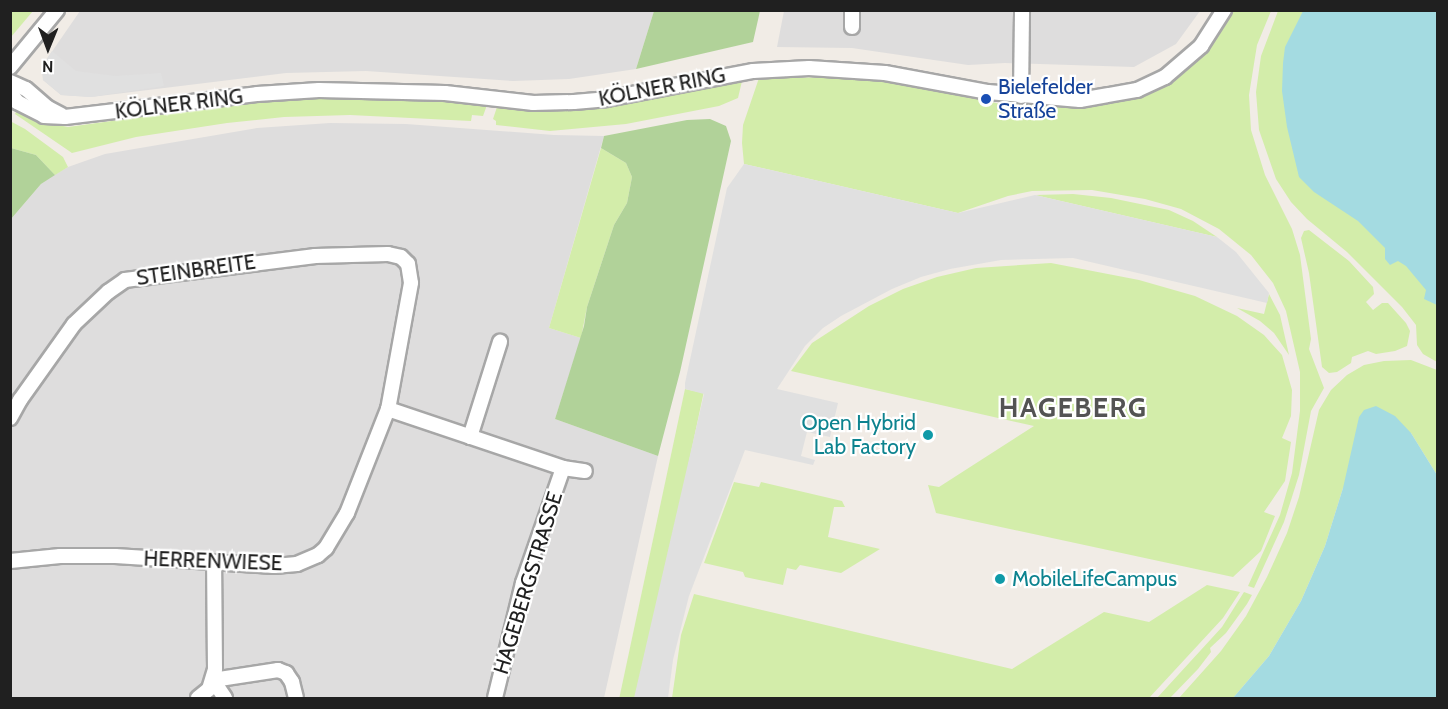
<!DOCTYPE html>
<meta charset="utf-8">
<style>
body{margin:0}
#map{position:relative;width:1448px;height:709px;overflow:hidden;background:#f1ece6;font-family:Cabin,sans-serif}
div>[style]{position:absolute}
.residential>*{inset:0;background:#dedddd}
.grass>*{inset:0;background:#d3edaa;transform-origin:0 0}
.forest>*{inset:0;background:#b1d299}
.parking>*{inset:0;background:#e0e0e0}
.water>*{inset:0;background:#a4dbe1}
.roads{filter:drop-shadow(2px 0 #a7a7a7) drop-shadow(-2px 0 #a7a7a7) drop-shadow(0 2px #a7a7a7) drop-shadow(0 -2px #a7a7a7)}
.minor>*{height:14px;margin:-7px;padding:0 7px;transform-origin:7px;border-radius:7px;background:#fff}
.dots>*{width:16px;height:16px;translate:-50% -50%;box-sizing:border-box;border:3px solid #fff;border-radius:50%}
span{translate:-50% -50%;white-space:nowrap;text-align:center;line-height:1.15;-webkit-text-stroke:4.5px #fff;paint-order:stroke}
.street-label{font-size:21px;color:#202020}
.transit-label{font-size:21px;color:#164399}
.left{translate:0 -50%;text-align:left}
.culture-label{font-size:21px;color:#0d838f}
.right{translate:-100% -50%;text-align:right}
.district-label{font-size:27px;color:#535353;font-weight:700;letter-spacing:1.5px}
.frame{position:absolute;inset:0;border:12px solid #202020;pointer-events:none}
.north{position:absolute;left:18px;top:18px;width:60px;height:60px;-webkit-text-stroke:4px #fff;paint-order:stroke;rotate:181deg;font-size:16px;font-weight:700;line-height:24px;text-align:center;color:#202020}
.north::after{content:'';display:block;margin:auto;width:21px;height:27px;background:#202020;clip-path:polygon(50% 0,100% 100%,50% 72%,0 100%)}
</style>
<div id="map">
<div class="residential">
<i style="clip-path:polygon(80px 11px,654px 11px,636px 69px,569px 79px,513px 81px,366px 71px,286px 73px,91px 97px,61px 95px,43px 80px,42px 66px)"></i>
<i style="clip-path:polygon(784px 11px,1200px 11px,1176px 44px,1134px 67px,1005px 63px,968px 65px,852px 48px,777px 47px)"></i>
<i style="clip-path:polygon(330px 123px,406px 124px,554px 135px,604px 136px,549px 328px,581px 338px,555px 419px,658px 456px,604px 698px,11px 698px,11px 219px,41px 184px,54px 175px,68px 167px,105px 154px,257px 128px)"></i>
</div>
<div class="grass">
<i style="clip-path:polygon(11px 10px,33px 11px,11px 37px,10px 11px)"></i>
<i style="clip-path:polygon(1232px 11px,1271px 11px,1257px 45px,1249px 95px,1251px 130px,1265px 175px,1292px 229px,1300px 255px,1311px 339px,1309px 349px,1324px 388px,1311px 411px,1299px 475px,1284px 522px,1254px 588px,1248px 586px,1280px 515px,1292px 473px,1300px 411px,1300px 372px,1286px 311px,1273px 283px,1251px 255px,1219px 229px,1181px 209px,1145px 199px,1092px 190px,1032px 191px,1008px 196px,958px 213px,744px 164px,742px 143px,743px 125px,759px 78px,857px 77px,906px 83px,1005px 105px,1006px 101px,1066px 106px,1095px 105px,1134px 97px,1163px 85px,1189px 68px,1210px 47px)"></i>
<i style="clip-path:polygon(1278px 11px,1437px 11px,1437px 362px,1423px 354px,1417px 345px,1416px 325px,1402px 307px,1347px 252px,1307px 219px,1291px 202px,1276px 179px,1259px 130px,1256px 92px,1261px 56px)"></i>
<i style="clip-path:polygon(742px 81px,738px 98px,719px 106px,626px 124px,550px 131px,496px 125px,496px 121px,493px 119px,497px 107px,535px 111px,577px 110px)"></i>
<i style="clip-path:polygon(319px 97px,436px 99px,487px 105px,483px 116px,472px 115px,471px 121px,350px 115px,284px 117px,227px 123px,136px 137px,72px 153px,15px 114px,18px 108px,43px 122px,68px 127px,228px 105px)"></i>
<i style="clip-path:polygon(10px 121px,25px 129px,63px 157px,68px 167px,55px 175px,36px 155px,11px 148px)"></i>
<i style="clip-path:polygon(601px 148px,626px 163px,632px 177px,627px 203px,614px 225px,587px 307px,581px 338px,549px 328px)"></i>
<i style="clip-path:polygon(1073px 194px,1111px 198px,1169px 210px,1193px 221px,1217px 237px,1035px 195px)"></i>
<i style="clip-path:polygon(1309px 230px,1349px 261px,1373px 287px,1374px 294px,1366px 302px,1373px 310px,1382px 303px,1388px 303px,1406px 323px,1410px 331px,1407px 346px,1395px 351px,1376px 354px,1368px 351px,1352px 357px,1351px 363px,1337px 372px,1329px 373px,1322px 367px,1309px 273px,1301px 238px,1304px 231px)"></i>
<i style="clip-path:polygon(1051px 263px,1139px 280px,1195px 296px,1237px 316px,1264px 335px,1282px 355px,1292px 390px,1291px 416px,1282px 438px,1291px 442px,1285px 481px,1264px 512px,1275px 516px,1261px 551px,1233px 577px,936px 513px,928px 485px,939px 487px,1034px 426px,791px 371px,812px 343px,869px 306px,903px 289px,937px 277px,976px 268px)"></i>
<i style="clip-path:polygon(1269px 294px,1280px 315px,1289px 355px,1274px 333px,1260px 321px,1237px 308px,1264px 314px)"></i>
<i style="clip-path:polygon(1411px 360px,1437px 370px,1437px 475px,1411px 433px,1343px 488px,1325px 546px,1301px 601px,1269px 656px,1233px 698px,1179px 698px,1221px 651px,1246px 616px,1267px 577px,1287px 533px,1299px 497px,1319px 410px,1331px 390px,1347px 375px,1364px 365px,1384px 361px)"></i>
<i style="left:685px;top:389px;width:19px;height:317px;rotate:12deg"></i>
<i style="clip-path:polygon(734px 482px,759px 487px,761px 482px,842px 501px,845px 507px,834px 507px,828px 537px,880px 549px,841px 573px,800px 565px,796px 570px,787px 568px,783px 585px,745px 577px,743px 572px,704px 563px)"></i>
<i style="clip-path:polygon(1207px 585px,1240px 592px,1223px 618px,1149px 698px,672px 698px,681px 635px,694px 594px,1012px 669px,1104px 612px,1149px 622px)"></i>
<i style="clip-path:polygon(1244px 592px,1252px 595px,1247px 604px,1226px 633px,1210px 648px,1211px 652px,1198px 669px,1170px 698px,1157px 698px,1222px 627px)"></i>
</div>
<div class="forest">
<i style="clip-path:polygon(654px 11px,654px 10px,760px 11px,753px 42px,636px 69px)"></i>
<i style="clip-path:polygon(710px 119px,726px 126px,731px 141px,680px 372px,658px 456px,555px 419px,584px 326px,587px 307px,614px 225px,627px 203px,632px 177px,626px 163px,601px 148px,604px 136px,687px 120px)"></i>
<i style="clip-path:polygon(11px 148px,36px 155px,55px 175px,41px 184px,11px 219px)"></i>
</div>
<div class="parking">
<i style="clip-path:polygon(52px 51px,76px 71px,115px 76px,161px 73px,164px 86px,91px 97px,61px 95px,43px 80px,42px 66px)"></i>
<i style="clip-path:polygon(744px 164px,958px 213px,1035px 195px,1217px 237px,1236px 252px,1269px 293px,1267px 303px,1073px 258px,1001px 260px,950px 269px,921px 277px,892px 289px,841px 316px,823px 328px,805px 346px,777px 389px,838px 403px,830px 437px,807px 432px,801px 456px,815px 460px,813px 465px,745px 450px,689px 596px,673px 660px,668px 698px,634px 698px,704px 394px,685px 389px,685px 383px,727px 188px)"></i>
</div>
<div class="water">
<i style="clip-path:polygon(1303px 11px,1437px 11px,1437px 305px,1424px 299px,1426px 290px,1406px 266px,1398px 261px,1390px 265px,1385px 259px,1385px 248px,1358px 221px,1314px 192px,1299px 177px,1287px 127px,1282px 91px,1283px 63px,1285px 47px)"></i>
<i style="clip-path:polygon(1376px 406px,1395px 416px,1411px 433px,1437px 475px,1437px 698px,1233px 698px,1269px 656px,1301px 601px,1325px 546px,1343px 488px,1359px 417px,1364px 410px)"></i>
</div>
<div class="roads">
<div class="minor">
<i style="left:852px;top:27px;width:17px;rotate:-90deg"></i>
<i style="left:10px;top:67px;width:74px;rotate:-50.5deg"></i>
<i style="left:10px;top:82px;width:17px;rotate:24deg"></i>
<i style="left:26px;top:89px;width:29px;rotate:41deg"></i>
<i style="left:48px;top:108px;width:15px;rotate:28deg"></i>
<i style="left:10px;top:92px;width:12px;rotate:55deg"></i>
<i style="left:17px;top:102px;width:30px;rotate:27deg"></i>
<i style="left:44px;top:116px;width:21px;rotate:3deg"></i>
<i style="left:65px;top:117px;width:193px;rotate:-6.8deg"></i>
<i style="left:257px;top:94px;width:62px;rotate:-3.7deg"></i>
<i style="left:319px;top:90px;width:126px;rotate:1.4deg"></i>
<i style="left:445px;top:93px;width:89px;rotate:6.5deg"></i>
<i style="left:533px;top:103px;width:41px;rotate:-1.4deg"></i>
<i style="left:574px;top:102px;width:32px;rotate:-5deg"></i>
<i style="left:606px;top:99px;width:150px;rotate:-10.8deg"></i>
<i style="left:753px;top:71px;width:56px;rotate:-3.1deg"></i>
<i style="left:809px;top:68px;width:76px;rotate:3.8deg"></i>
<i style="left:885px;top:73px;width:105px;rotate:10.5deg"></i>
<i style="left:988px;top:92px;width:92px;rotate:5deg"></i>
<i style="left:1080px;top:100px;width:58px;rotate:-10deg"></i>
<i style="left:1137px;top:90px;width:31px;rotate:-25deg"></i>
<i style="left:1165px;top:77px;width:48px;rotate:-40.7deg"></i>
<i style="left:1201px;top:46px;width:43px;rotate:-57.4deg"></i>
<i style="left:1021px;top:96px;width:86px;rotate:-89.3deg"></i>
<i style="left:388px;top:409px;width:185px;rotate:18.6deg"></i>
<i style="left:563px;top:468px;width:122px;rotate:109.2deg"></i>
<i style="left:523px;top:583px;width:118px;rotate:103.7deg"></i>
<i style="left:10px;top:418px;width:21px;rotate:-61deg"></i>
<i style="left:20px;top:400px;width:93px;rotate:-54.6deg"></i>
<i style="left:74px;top:324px;width:47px;rotate:-43.3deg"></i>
<i style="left:108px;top:292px;width:21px;rotate:-35deg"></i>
<i style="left:125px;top:280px;width:192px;rotate:-7.2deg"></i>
<i style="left:315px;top:256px;width:73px;rotate:-1.6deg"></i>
<i style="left:388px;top:254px;width:13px;rotate:13deg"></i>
<i style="left:401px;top:257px;width:10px;rotate:45deg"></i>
<i style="left:408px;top:264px;width:19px;rotate:81deg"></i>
<i style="left:411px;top:283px;width:128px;rotate:100.3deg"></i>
<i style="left:388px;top:409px;width:112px;rotate:111.5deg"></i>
<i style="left:347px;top:513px;width:41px;rotate:121deg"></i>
<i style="left:326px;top:548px;width:11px;rotate:139deg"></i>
<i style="left:318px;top:555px;width:23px;rotate:157deg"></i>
<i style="left:297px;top:564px;width:23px;rotate:175deg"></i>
<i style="left:274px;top:566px;width:159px;rotate:-176.4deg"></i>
<i style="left:115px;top:556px;width:55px;rotate:180deg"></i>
<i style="left:60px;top:556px;width:50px;rotate:174.3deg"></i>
<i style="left:470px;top:437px;width:100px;rotate:-72.5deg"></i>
<i style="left:563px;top:468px;width:22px;rotate:8deg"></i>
<i style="left:198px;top:698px;width:14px;rotate:-39deg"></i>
<i style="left:209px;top:689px;width:21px;rotate:-73deg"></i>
<i style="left:215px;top:669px;width:105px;rotate:-90.5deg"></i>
<i style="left:225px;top:698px;width:22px;rotate:-124deg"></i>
<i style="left:213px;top:680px;width:66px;rotate:-8.7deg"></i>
<i style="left:278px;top:670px;width:9px;rotate:21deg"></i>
<i style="left:286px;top:673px;width:11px;rotate:56deg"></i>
<i style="left:292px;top:682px;width:16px;rotate:76deg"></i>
</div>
</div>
<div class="dots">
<i style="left:986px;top:99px;background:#1a4fb4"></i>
<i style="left:928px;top:435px;background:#0f9aa8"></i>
<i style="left:1000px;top:579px;background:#0f9aa8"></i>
</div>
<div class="street-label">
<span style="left:662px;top:87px;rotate:-11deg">KÖLNER RING</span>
<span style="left:179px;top:104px;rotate:-7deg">KÖLNER RING</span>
<span style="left:196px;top:270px;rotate:-8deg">STEINBREITE</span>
<span style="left:213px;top:561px;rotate:2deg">HERRENWIESE</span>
<span style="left:528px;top:583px;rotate:-73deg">HAGEBERGSTRASSE</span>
</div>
<div class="transit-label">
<span class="left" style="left:998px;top:99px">Bielefelder<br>Straße</span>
</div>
<div class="culture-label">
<span class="right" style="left:916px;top:435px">Open Hybrid<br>Lab Factory</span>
<span class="left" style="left:1012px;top:579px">MobileLifeCampus</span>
</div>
<div class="district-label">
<span style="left:1073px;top:408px">HAGEBERG</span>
</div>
<div class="frame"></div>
<div class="north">N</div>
</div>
